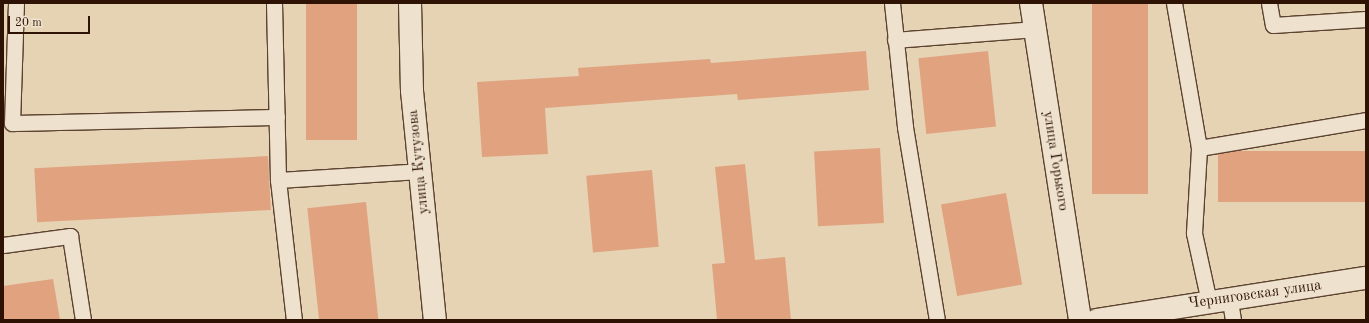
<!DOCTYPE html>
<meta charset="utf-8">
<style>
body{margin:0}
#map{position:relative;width:1369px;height:323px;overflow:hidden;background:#e5d3b4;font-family:"Old Standard TT",serif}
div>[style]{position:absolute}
.building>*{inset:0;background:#e1a27f;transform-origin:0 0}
.roads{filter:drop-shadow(1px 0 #5c422f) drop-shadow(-1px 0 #5c422f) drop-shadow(0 1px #5c422f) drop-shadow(0 -1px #5c422f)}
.lane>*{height:15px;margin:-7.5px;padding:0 7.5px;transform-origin:7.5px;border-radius:7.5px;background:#eee2ce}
.street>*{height:22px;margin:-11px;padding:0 11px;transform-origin:11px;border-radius:11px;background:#eee2ce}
span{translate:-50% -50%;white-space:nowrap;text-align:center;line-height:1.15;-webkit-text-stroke:4px #eee2ce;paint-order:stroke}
.street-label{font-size:15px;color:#2e1203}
.frame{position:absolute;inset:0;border:4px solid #2e1203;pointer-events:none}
.scale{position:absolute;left:8px;top:16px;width:82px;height:18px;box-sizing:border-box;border:2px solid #2e1203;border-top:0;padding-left:5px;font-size:12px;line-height:14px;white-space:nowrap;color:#2e1203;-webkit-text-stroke:3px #eee2ce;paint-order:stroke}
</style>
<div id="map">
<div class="building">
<i style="left:306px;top:3px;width:51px;height:137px"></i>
<i style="left:1092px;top:3px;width:56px;height:191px"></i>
<i style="clip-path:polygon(866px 51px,869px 90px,738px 100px,737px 94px,545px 108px,548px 154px,482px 157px,477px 82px,579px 76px,578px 68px,710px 59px,711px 63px)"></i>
<i style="left:988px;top:51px;width:76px;height:70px;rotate:84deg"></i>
<i style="left:880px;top:148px;width:75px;height:66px;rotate:87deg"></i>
<i style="left:1366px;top:151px;width:51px;height:148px;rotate:90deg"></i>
<i style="left:268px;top:156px;width:54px;height:234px;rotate:87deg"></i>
<i style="clip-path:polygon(745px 164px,755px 260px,785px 257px,791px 320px,717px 320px,712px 264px,725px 263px,715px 167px)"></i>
<i style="left:652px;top:170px;width:77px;height:66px;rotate:85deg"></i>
<i style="left:1006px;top:193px;width:93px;height:66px;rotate:80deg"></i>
<i style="left:366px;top:202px;width:119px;height:59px;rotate:84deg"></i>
<i style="clip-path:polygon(53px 279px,60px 320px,3px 320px,3px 286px)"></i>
</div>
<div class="roads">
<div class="lane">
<i style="left:16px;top:3px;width:120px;rotate:91.9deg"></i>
<i style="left:12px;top:123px;width:265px;rotate:-1.3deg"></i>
<i style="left:274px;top:3px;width:177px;rotate:88.7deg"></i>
<i style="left:278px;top:180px;width:141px;rotate:83.5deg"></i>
<i style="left:892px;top:3px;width:125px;rotate:84deg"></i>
<i style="left:905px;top:127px;width:196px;rotate:80.6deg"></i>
<i style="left:1174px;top:3px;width:147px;rotate:80.2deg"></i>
<i style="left:1269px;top:3px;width:22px;rotate:80deg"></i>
<i style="left:1273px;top:25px;width:93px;rotate:-3.7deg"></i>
<i style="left:895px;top:40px;width:140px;rotate:-4.5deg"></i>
<i style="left:278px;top:180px;width:142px;rotate:-3.6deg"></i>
<i style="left:3px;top:245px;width:68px;rotate:-7.7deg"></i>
<i style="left:70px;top:236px;width:85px;rotate:81.2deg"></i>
<i style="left:1230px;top:301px;width:19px;rotate:81deg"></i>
<i style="left:1209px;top:302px;width:71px;rotate:-102.3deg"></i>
<i style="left:1194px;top:233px;width:85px;rotate:-86.6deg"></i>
<i style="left:1199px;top:148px;width:169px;rotate:-9.5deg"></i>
</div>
<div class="street">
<i style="left:410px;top:3px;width:88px;rotate:88.7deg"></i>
<i style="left:412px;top:91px;width:230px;rotate:84.3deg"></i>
<i style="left:1031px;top:3px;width:321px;rotate:81.2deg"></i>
<i style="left:1097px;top:320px;width:272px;rotate:-8.9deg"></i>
</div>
</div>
<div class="street-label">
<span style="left:1055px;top:161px;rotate:81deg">улица Горького</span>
<span style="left:419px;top:162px;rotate:-96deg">улица Кутузова</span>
<span style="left:1255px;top:295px;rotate:-8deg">Черниговская улица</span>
</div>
<div class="frame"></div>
<div class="scale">20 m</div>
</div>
